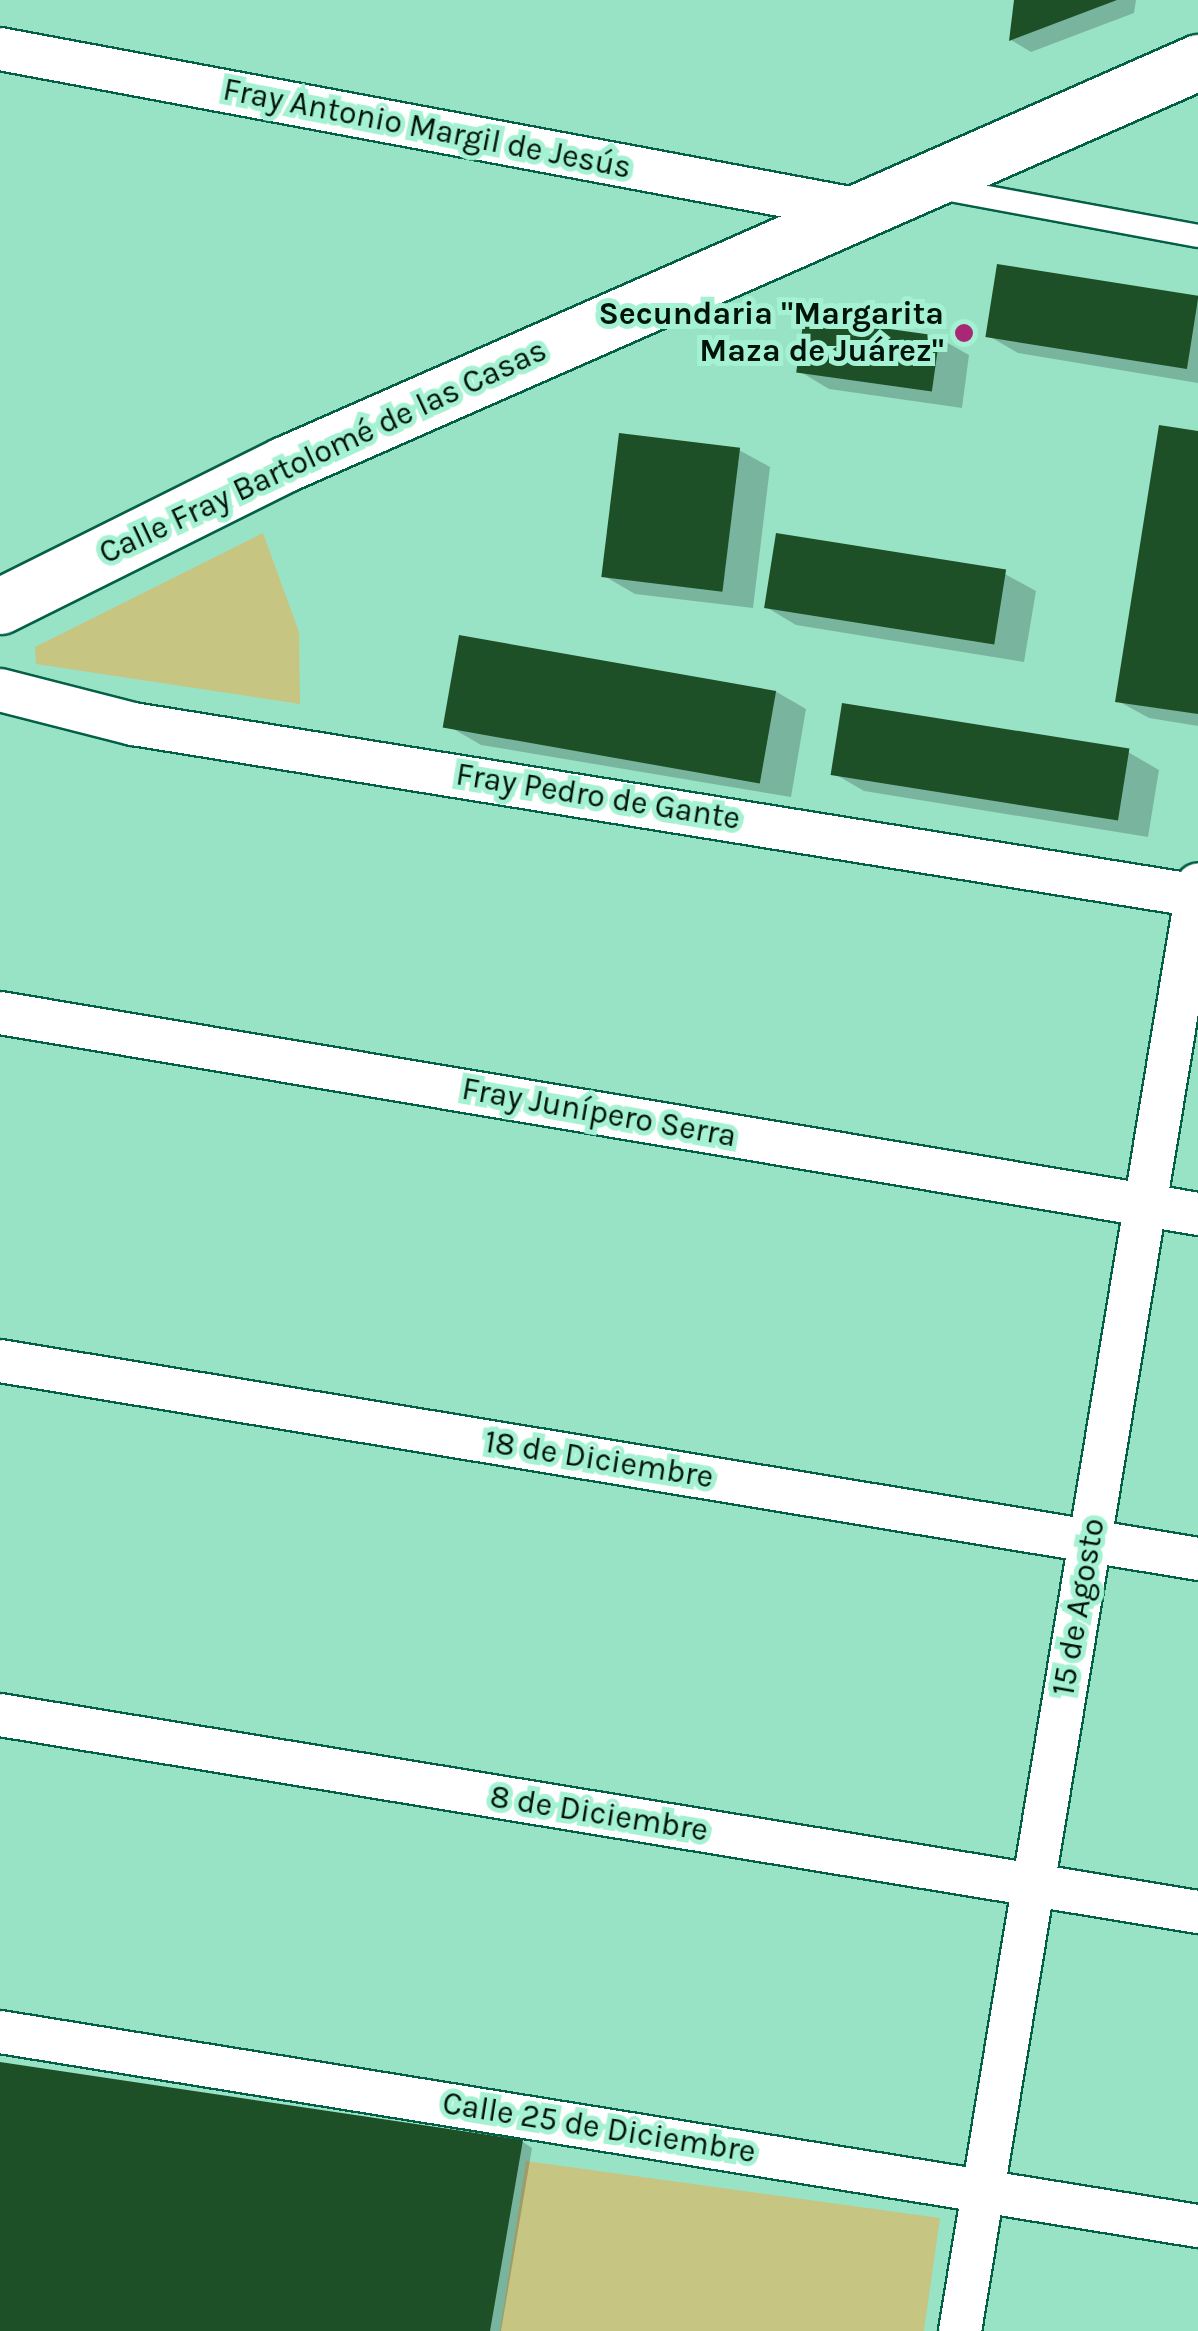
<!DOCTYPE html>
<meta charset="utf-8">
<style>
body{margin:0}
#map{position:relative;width:1198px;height:2331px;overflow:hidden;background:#98e3c6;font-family:Karla,sans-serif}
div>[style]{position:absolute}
.green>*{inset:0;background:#c6c582}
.shadow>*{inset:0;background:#0003}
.building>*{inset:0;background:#1e5028;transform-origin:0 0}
.roads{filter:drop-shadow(2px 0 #045f47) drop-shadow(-2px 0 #045f47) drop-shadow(0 2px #045f47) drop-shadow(0 -2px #045f47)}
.lane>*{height:22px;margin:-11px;padding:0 11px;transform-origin:11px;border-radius:11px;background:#fff}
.street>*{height:42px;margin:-21px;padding:0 21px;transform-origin:21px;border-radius:21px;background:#fff}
.secondary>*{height:55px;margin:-27.5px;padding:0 27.5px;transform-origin:27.5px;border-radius:27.5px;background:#fff}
.dots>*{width:28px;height:28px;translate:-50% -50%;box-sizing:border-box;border:5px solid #a5f1d3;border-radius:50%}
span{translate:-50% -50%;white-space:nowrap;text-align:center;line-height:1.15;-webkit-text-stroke:10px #a5f1d3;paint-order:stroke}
.street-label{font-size:32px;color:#00140c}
.poi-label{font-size:32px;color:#00140c;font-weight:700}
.right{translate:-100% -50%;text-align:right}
</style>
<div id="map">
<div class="green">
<i style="clip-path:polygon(263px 533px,299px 632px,300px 704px,36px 664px,35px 647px)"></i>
<i style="clip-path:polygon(526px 2161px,940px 2218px,924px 2331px,500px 2331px)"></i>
</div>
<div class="shadow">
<i style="clip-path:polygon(1016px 0,1136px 0,1134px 13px,1031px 52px,1011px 40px)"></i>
<i style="clip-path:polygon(1198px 300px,1198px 383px,1018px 353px,987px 335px)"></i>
<i style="clip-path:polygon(939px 338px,969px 355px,962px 408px,829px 389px,799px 371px)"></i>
<i style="clip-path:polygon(1198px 434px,1198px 726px,1149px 718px,1118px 701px)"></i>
<i style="clip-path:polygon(739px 450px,770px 467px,753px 608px,635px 594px,604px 576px)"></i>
<i style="clip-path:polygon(1005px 574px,1036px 591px,1024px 662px,796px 625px,766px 607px)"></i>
<i style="clip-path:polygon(775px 691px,806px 709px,791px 797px,481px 745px,450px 727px)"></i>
<i style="clip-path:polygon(1128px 752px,1159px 770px,1148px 837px,864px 791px,833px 773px)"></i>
<i style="clip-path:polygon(0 2069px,523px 2142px,532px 2148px,501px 2331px,0 2331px)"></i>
</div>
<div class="building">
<i style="clip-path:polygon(1014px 0,1117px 0,1009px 41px)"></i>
<i style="left:997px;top:264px;width:204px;height:74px;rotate:9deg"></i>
<i style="left:804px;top:317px;width:137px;height:56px;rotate:8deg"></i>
<i style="clip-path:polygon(1159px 425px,1198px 431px,1198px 714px,1115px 702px)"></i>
<i style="left:619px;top:433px;width:122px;height:145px;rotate:7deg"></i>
<i style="left:776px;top:533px;width:233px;height:76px;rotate:9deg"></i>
<i style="left:459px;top:635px;width:322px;height:94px;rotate:10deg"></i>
<i style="left:842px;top:703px;width:291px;height:73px;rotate:9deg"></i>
<i style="clip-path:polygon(0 2062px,523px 2140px,490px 2331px,0 2331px)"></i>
</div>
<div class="roads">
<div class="lane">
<i style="left:939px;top:188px;width:263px;rotate:10.5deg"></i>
</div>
<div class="street">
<i style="left:0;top:49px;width:870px;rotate:10.6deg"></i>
<i style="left:0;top:690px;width:137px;rotate:14.3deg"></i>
<i style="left:133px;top:724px;width:1079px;rotate:9.17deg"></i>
<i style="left:0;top:1013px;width:1215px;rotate:9.52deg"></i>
<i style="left:0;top:1361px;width:1214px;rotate:9.38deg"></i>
<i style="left:0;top:1715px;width:1214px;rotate:9.34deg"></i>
<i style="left:0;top:2032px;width:1214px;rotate:9.2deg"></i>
<i style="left:960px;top:2331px;width:1466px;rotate:-80.66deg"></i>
</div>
<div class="secondary">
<i style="left:0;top:606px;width:318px;rotate:-26.5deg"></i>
<i style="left:285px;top:464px;width:998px;rotate:-23.76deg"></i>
</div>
</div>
<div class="dots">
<i style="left:964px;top:333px;background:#a82876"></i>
</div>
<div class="street-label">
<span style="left:427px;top:129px;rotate:11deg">Fray Antonio Margil de Jesús</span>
<span style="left:323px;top:452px;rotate:-25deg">Calle Fray Bartolomé de las Casas</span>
<span style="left:598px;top:797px;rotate:9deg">Fray Pedro de Gante</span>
<span style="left:599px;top:1113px;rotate:10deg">Fray Junípero Serra</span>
<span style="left:599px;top:1460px;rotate:9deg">18 de Diciembre</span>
<span style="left:1079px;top:1607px;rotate:-80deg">15 de Agosto</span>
<span style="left:599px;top:1814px;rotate:9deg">8 de Diciembre</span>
<span style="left:599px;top:2128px;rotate:9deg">Calle 25 de Diciembre</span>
</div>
<div class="poi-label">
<span class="right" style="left:944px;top:333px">Secundaria "Margarita<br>Maza de Juárez"</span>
</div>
</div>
